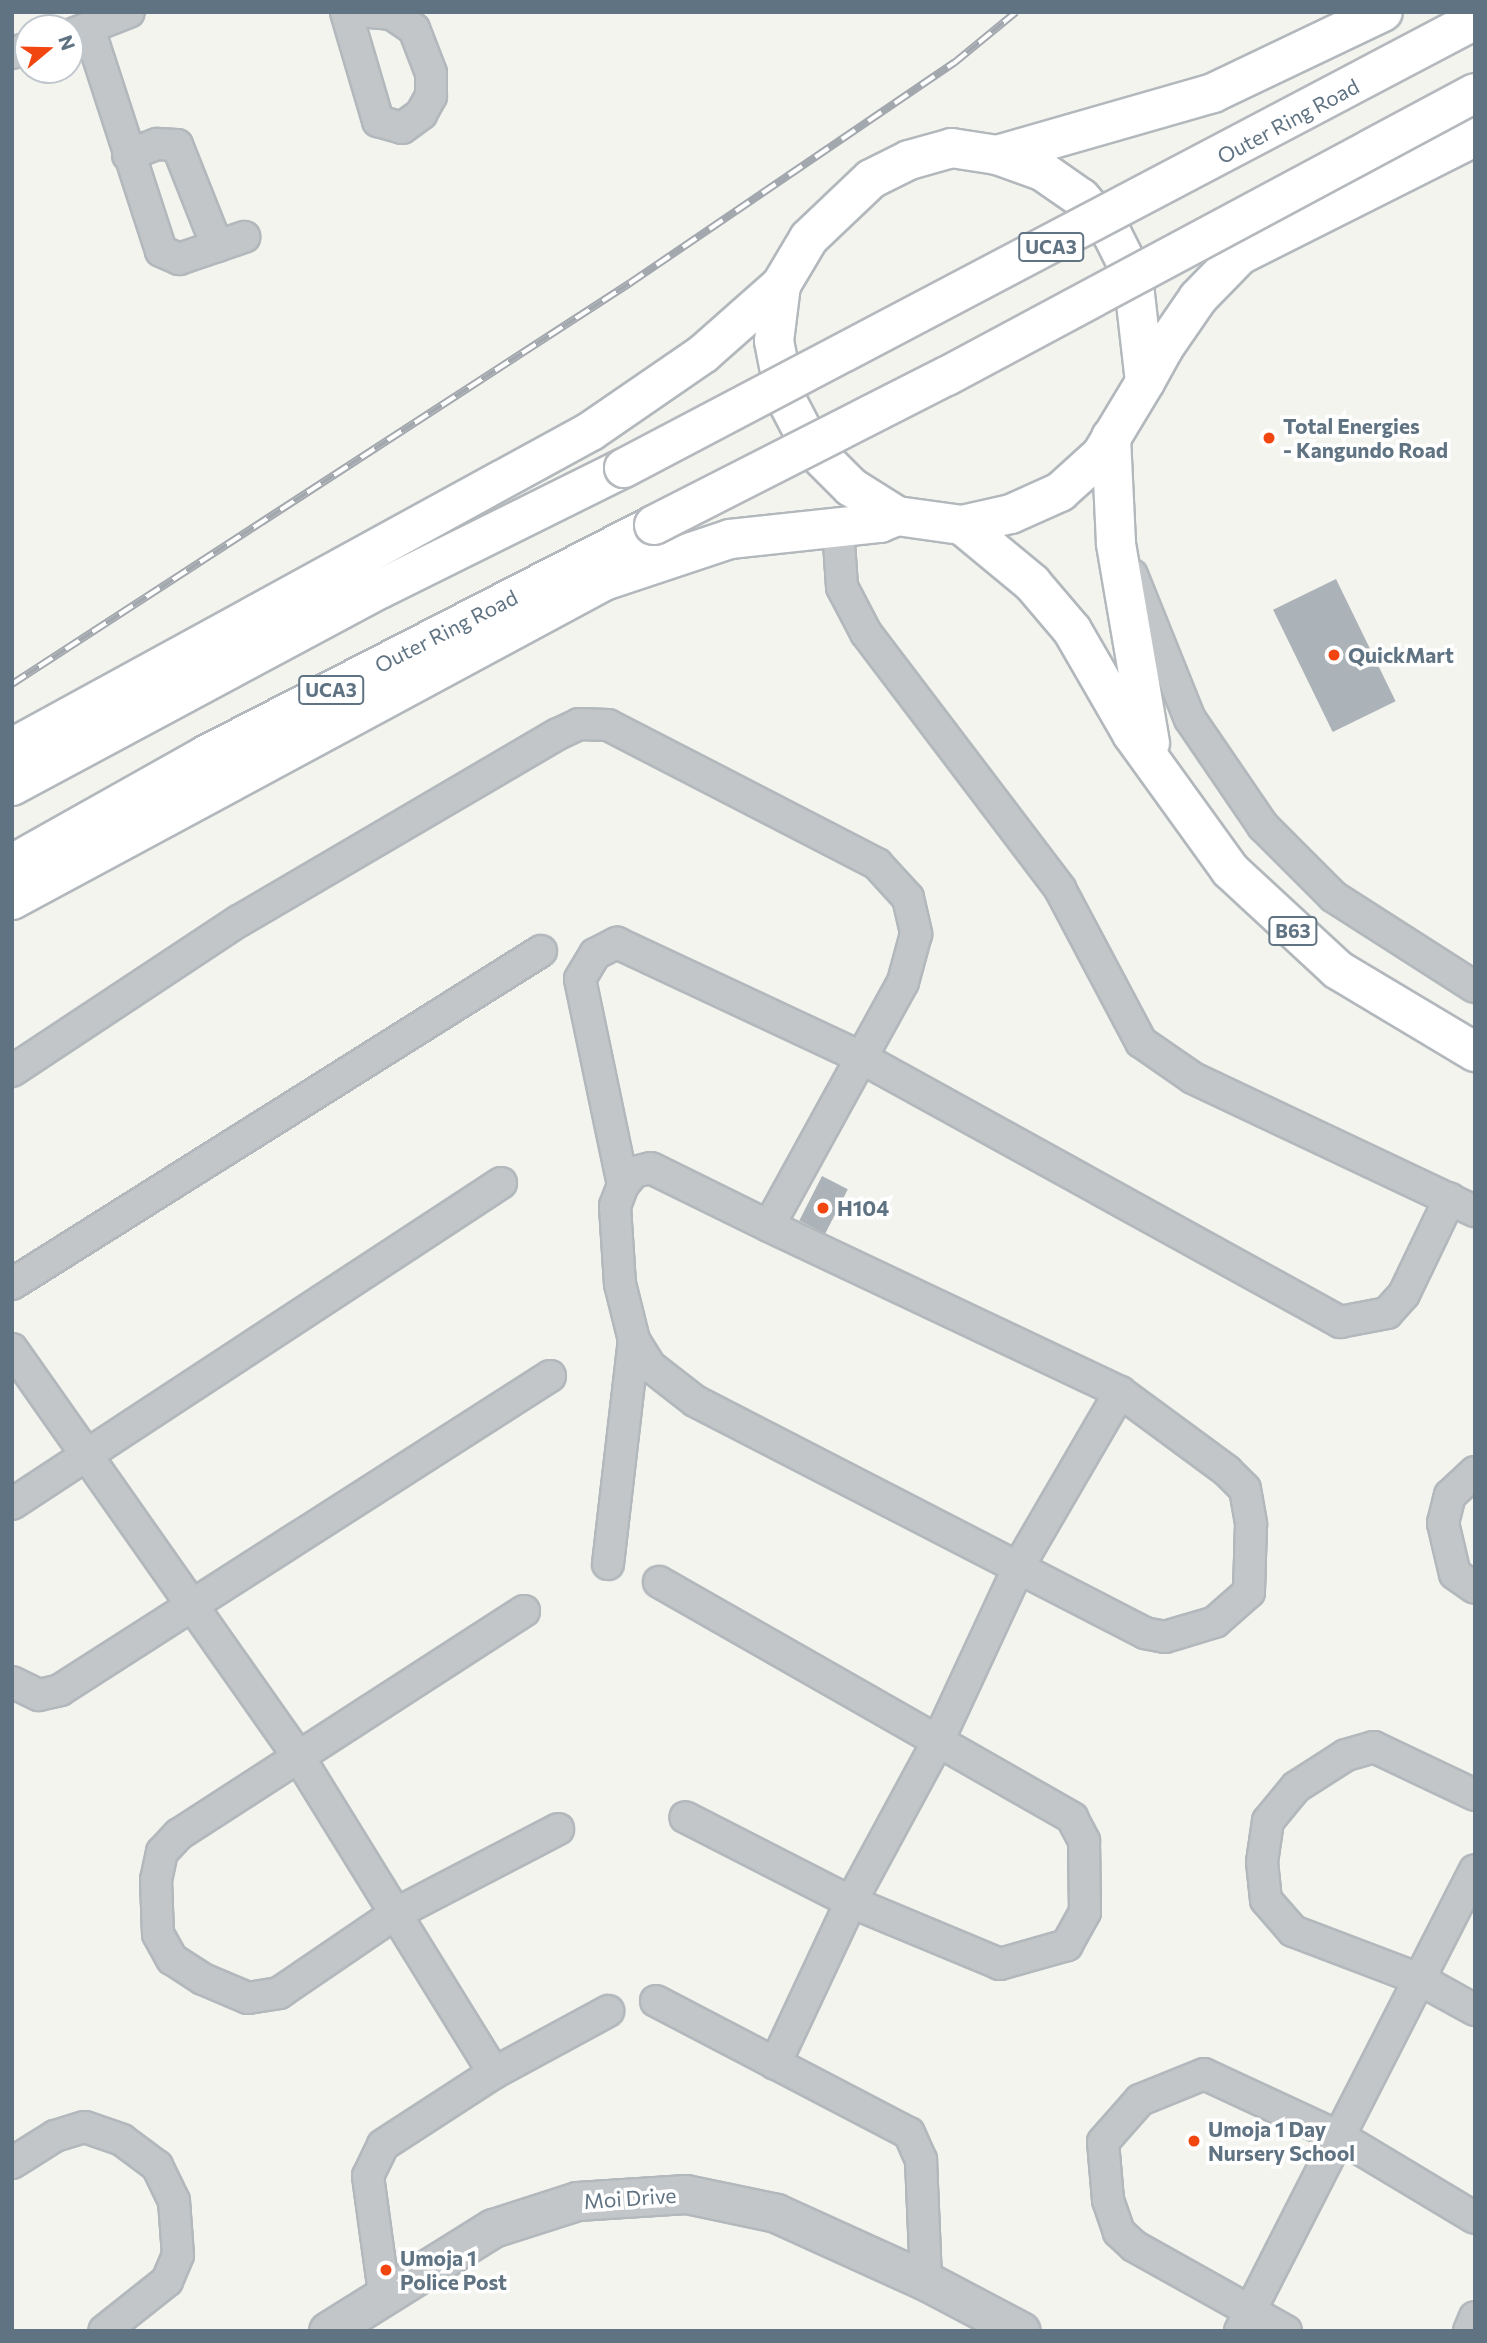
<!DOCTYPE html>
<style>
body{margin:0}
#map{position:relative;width:1487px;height:2343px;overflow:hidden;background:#f4f4ef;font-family:Commissioner,sans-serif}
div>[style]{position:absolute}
.building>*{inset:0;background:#abb3b8;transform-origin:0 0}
.roads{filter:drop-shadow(2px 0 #b2b8bc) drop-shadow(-2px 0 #b2b8bc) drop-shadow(0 2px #b2b8bc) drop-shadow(0 -2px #b2b8bc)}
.minor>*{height:30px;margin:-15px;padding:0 15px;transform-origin:15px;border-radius:15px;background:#c2c6c9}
.tertiary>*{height:37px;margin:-18.5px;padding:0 18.5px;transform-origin:18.5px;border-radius:18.5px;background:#c2c6c9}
.secondary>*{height:38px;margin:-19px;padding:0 19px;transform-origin:19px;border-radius:19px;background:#fff}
.primary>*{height:38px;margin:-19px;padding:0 19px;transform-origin:19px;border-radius:19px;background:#fff}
.trunk>*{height:38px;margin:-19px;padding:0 19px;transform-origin:19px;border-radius:19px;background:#fff}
.rail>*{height:8px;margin-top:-4px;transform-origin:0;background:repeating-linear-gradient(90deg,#fff 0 16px,#a2a8ae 0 32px);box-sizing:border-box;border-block:2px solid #a2a8ae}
.bridges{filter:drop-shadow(2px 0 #b5b9bd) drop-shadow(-2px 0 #b5b9bd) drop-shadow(0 2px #b5b9bd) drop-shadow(0 -2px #b5b9bd)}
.primary-bridge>*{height:38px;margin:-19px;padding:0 19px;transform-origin:19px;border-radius:19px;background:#fff}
.dots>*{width:19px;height:19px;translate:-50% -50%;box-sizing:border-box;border:4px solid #fff;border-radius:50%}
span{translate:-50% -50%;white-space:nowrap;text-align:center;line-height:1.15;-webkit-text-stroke:7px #fff;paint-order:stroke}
.shield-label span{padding:2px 5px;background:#fff;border:2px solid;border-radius:5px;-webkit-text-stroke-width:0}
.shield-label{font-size:19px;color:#607383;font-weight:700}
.street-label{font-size:21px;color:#607383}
.poi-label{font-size:21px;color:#607383;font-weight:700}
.left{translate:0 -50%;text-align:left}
.frame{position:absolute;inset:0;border:14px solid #607383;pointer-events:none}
.north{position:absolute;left:14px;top:14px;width:70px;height:70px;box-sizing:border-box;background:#fff;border:2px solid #bfc7cd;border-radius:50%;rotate:71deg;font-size:19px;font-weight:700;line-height:28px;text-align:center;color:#607383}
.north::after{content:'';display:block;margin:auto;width:24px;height:32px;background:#f24611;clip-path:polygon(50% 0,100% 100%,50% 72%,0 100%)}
</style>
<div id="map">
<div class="building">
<i style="left:1336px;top:579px;width:136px;height:70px;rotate:64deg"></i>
<i style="left:822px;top:1176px;width:29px;height:50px;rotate:27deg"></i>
</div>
<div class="roads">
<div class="minor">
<i style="left:346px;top:12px;width:114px;rotate:73.6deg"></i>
<i style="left:378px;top:121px;width:25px;rotate:16deg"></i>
<i style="left:402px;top:128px;width:24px;rotate:-36deg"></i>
<i style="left:421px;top:114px;width:21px;rotate:-61deg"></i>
<i style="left:431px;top:96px;width:23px;rotate:-90deg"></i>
<i style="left:431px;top:73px;width:47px;rotate:-111.1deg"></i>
<i style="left:414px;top:29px;width:27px;rotate:-146deg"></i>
<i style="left:392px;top:14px;width:25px;rotate:-175deg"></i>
<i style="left:89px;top:29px;width:233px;rotate:72deg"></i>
<i style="left:161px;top:251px;width:20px;rotate:24deg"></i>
<i style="left:179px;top:259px;width:69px;rotate:-18.7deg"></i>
<i style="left:70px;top:35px;width:63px;rotate:-21.3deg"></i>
<i style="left:12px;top:53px;width:17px;rotate:-17deg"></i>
<i style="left:128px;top:155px;width:31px;rotate:-21deg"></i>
<i style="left:157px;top:144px;width:20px;rotate:3deg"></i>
<i style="left:177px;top:145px;width:109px;rotate:68.4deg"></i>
<i style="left:838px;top:528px;width:59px;rotate:86.1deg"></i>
<i style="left:842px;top:587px;width:52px;rotate:62.4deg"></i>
<i style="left:866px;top:633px;width:321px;rotate:52.8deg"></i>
<i style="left:1060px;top:889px;width:173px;rotate:62.1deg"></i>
<i style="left:1141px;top:1042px;width:63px;rotate:34.7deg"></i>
<i style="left:1193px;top:1078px;width:312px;rotate:25.3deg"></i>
<i style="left:1132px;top:575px;width:155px;rotate:68.1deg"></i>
<i style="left:1190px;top:719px;width:130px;rotate:55.7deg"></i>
<i style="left:1263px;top:826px;width:100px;rotate:45deg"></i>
<i style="left:1334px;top:897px;width:167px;rotate:32.6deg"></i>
<i style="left:12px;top:1071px;width:272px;rotate:-33.5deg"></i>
<i style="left:239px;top:921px;width:370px;rotate:-30.4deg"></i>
<i style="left:558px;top:734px;width:23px;rotate:-25deg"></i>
<i style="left:579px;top:724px;width:29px;rotate:2deg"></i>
<i style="left:608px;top:725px;width:303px;rotate:27.3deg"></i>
<i style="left:877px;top:864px;width:46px;rotate:47.6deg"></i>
<i style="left:908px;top:898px;width:37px;rotate:77deg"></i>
<i style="left:916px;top:934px;width:50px;rotate:105.2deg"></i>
<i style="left:903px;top:982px;width:278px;rotate:118.8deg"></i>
<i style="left:769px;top:1226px;width:388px;rotate:25.3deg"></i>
<i style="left:1120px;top:1392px;width:133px;rotate:36.4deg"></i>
<i style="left:1227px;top:1471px;width:25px;rotate:45deg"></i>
<i style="left:1245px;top:1489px;width:36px;rotate:80deg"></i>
<i style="left:1251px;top:1524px;width:68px;rotate:91.7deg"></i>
<i style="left:1249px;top:1592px;width:45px;rotate:138.6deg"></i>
<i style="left:1215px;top:1622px;width:52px;rotate:163.3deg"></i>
<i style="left:1165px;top:1637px;width:20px;rotate:-169deg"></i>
<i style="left:1145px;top:1633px;width:506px;rotate:-152.73deg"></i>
<i style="left:695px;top:1401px;width:57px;rotate:-142.1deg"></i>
<i style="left:650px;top:1366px;width:31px;rotate:-122deg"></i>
<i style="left:634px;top:1340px;width:58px;rotate:-104deg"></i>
<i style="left:620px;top:1284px;width:78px;rotate:-93.7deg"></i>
<i style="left:615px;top:1206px;width:22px;rotate:-69deg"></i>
<i style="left:623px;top:1185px;width:17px;rotate:-50deg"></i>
<i style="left:634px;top:1172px;width:17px;rotate:-13deg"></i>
<i style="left:651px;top:1168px;width:131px;rotate:26.2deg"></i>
<i style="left:623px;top:1185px;width:210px;rotate:-101.8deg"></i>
<i style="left:580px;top:979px;width:29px;rotate:-59deg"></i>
<i style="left:595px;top:954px;width:25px;rotate:-27deg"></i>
<i style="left:617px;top:943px;width:266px;rotate:25.1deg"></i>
<i style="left:858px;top:1056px;width:551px;rotate:28.89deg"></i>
<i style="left:1340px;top:1322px;width:48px;rotate:-10.8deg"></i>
<i style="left:1387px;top:1313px;width:25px;rotate:-48deg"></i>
<i style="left:1404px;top:1294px;width:106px;rotate:-64.4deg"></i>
<i style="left:12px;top:1284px;width:625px;rotate:-32.19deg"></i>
<i style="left:12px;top:1349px;width:501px;rotate:54.91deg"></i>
<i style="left:300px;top:1759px;width:369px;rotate:58.3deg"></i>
<i style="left:1475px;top:1472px;width:34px;rotate:137deg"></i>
<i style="left:1450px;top:1495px;width:29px;rotate:104deg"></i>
<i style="left:1443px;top:1523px;width:52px;rotate:76.8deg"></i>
<i style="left:1455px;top:1574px;width:24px;rotate:35deg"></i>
<i style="left:12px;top:1504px;width:585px;rotate:-33.28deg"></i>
<i style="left:608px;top:1564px;width:226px;rotate:-83.4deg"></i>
<i style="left:659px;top:1582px;width:476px;rotate:29.7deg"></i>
<i style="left:1072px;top:1818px;width:26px;rotate:62deg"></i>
<i style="left:1084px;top:1841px;width:71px;rotate:89.2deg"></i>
<i style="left:1085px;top:1912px;width:38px;rotate:119deg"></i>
<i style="left:1067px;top:1945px;width:70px;rotate:164.2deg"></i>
<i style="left:1000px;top:1964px;width:161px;rotate:-157.4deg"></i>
<i style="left:851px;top:1902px;width:186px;rotate:-152.9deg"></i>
<i style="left:524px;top:1611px;width:411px;rotate:147.1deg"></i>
<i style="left:179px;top:1834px;width:25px;rotate:133deg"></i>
<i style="left:162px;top:1852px;width:29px;rotate:102deg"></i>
<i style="left:156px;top:1880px;width:54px;rotate:87.9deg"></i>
<i style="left:158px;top:1934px;width:29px;rotate:61deg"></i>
<i style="left:172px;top:1959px;width:37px;rotate:33deg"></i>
<i style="left:203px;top:1979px;width:49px;rotate:22.9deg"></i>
<i style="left:248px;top:1998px;width:31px;rotate:-9deg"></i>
<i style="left:279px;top:1993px;width:140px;rotate:-34.3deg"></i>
<i style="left:395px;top:1914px;width:184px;rotate:-27.5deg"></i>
<i style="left:12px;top:1682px;width:30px;rotate:26deg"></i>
<i style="left:39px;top:1695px;width:22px;rotate:-13deg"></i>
<i style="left:60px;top:1690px;width:582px;rotate:-32.65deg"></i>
<i style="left:1475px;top:1795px;width:112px;rotate:-154.6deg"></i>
<i style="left:1374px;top:1747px;width:29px;rotate:164deg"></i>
<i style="left:1346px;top:1755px;width:59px;rotate:147.4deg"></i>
<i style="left:1296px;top:1787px;width:44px;rotate:129.5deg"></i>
<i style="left:1268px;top:1821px;width:41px;rotate:98.3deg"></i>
<i style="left:1262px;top:1862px;width:38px;rotate:84deg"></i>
<i style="left:1266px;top:1900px;width:41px;rotate:48.9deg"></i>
<i style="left:1293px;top:1931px;width:133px;rotate:20.8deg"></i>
<i style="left:1417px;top:1978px;width:66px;rotate:28.9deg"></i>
<i style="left:656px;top:2001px;width:285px;rotate:27.6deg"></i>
<i style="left:909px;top:2133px;width:30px;rotate:66deg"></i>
<i style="left:921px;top:2160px;width:121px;rotate:87.6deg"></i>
<i style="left:775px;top:2064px;width:179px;rotate:-64.9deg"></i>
<i style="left:851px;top:1902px;width:183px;rotate:-61.6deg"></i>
<i style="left:938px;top:1741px;width:195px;rotate:-65.1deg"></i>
<i style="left:1020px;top:1564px;width:199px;rotate:-59.8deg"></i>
<i style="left:12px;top:2163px;width:51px;rotate:-32.1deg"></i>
<i style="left:55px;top:2136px;width:31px;rotate:-17deg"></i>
<i style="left:85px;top:2127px;width:39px;rotate:19deg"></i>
<i style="left:122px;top:2140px;width:44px;rotate:36.6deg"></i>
<i style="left:157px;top:2166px;width:39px;rotate:64deg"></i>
<i style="left:174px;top:2201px;width:54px;rotate:85.8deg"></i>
<i style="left:178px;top:2255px;width:28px;rotate:113deg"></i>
<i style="left:167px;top:2281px;width:80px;rotate:141.6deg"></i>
<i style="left:384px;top:2293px;width:118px;rotate:-97.8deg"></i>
<i style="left:368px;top:2176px;width:34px;rotate:-64deg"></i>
<i style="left:383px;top:2145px;width:132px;rotate:-33deg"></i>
<i style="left:494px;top:2073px;width:130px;rotate:-28.5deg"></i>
<i style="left:1240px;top:2331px;width:517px;rotate:-62.99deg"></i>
<i style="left:1286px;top:2331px;width:174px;rotate:-150.8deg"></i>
<i style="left:1134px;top:2246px;width:21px;rotate:-137deg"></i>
<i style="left:1119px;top:2232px;width:34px;rotate:-109deg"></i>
<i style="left:1108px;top:2200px;width:58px;rotate:-94.9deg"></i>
<i style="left:1103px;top:2142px;width:56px;rotate:-48.6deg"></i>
<i style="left:1140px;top:2100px;width:69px;rotate:-22.1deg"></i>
<i style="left:1204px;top:2074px;width:152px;rotate:24.9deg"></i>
<i style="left:1342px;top:2138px;width:155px;rotate:31deg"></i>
<i style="left:1469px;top:2331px;width:15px;rotate:-67deg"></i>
</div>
<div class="tertiary">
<i style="left:328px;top:2331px;width:195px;rotate:-32deg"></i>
<i style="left:493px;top:2228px;width:88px;rotate:-17.8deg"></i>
<i style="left:577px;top:2201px;width:109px;rotate:-3.7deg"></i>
<i style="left:686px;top:2194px;width:92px;rotate:11.9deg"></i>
<i style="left:776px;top:2213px;width:165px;rotate:24.4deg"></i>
<i style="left:926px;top:2281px;width:107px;rotate:27.8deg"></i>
</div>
<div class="secondary">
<i style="left:997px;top:155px;width:225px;rotate:-16deg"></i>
<i style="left:1213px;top:93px;width:188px;rotate:-25.5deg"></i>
<i style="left:1145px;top:382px;width:107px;rotate:-96.5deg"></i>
<i style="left:1133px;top:276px;width:47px;rotate:-116.6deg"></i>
<i style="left:1112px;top:234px;width:48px;rotate:-130.7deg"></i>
<i style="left:1081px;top:198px;width:47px;rotate:-145.3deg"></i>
<i style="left:1042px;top:171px;width:48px;rotate:-160.4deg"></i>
<i style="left:997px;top:155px;width:46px;rotate:-171.2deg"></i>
<i style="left:952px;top:148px;width:45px;rotate:164.4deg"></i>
<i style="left:909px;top:160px;width:42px;rotate:153.4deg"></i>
<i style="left:871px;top:179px;width:86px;rotate:136.4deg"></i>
<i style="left:809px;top:238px;width:55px;rotate:120.8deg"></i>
<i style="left:781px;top:285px;width:56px;rotate:97.1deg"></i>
<i style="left:774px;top:341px;width:57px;rotate:78.9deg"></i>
<i style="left:785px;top:397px;width:56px;rotate:62.5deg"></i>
<i style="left:811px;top:447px;width:57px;rotate:45deg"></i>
<i style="left:851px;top:487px;width:54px;rotate:32.2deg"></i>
<i style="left:897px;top:516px;width:66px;rotate:7.9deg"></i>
<i style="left:962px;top:525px;width:50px;rotate:-12.7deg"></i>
<i style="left:1011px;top:514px;width:54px;rotate:-24.2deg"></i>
<i style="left:1060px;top:492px;width:55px;rotate:-42.1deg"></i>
<i style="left:1101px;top:455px;width:85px;rotate:-58.9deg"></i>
<i style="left:1145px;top:382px;width:38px;rotate:-61deg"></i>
<i style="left:1163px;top:349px;width:62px;rotate:-55.5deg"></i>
<i style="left:1198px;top:298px;width:60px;rotate:-45.7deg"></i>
<i style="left:1240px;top:255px;width:263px;rotate:-26.7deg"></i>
<i style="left:12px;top:748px;width:660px;rotate:-28.7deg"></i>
<i style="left:591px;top:431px;width:136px;rotate:-34.5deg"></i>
<i style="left:703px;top:354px;width:104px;rotate:-41.5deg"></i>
<i style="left:12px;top:900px;width:672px;rotate:-28.32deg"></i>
<i style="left:604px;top:581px;width:133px;rotate:-18.4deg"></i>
<i style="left:730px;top:539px;width:151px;rotate:-6.1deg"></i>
<i style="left:880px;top:523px;width:18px;rotate:-22deg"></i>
</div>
<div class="primary">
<i style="left:12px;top:786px;width:417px;rotate:-28.2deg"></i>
<i style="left:380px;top:589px;width:272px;rotate:-26.4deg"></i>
<i style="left:12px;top:864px;width:223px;rotate:-29.3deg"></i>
<i style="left:206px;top:755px;width:504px;rotate:-27.18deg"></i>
</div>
<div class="trunk">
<i style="left:1111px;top:437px;width:107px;rotate:87.3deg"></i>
<i style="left:1116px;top:544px;width:202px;rotate:80.3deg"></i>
<i style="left:962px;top:525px;width:91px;rotate:39.6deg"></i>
<i style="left:1032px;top:583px;width:62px;rotate:49.6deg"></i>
<i style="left:1072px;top:630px;width:120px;rotate:60deg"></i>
<i style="left:1132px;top:734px;width:168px;rotate:54.2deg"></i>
<i style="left:1230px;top:870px;width:147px;rotate:42.8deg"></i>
<i style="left:1338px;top:970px;width:160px;rotate:30.9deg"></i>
</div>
</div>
<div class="rail">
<i style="left:12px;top:684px;width:737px;rotate:-32.98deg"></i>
<i style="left:630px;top:283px;width:392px;rotate:-34.2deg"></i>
<i style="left:954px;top:63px;width:80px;rotate:-39.4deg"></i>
</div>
<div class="bridges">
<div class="primary-bridge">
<i style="left:624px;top:468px;width:962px;rotate:-27.76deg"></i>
<i style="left:654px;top:525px;width:329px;rotate:-27deg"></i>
<i style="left:947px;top:376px;width:599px;rotate:-28.19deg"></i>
</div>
</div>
<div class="dots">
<i style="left:1269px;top:438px;background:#f24611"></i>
<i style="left:1334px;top:655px;background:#f24611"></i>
<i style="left:823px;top:1208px;background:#f24611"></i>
<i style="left:1194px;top:2141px;background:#f24611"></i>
<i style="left:386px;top:2270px;background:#f24611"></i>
</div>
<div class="shield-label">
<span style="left:1051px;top:247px">UCA3</span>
<span style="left:331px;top:690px">UCA3</span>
<span style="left:1293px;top:931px">B63</span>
</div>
<div class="street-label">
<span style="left:1288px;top:121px;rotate:-28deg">Outer Ring Road</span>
<span style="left:446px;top:631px;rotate:-27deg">Outer Ring Road</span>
<span style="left:630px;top:2198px;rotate:-4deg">Moi Drive</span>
</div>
<div class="poi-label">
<span class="left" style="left:1283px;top:438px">Total Energies<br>- Kangundo Road</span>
<span class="left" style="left:1348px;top:655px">QuickMart</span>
<span class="left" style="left:837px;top:1208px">H104</span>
<span class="left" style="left:1208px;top:2141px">Umoja 1 Day<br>Nursery School</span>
<span class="left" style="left:400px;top:2270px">Umoja 1<br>Police Post</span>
</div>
<div class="frame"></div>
<div class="north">N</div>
</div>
